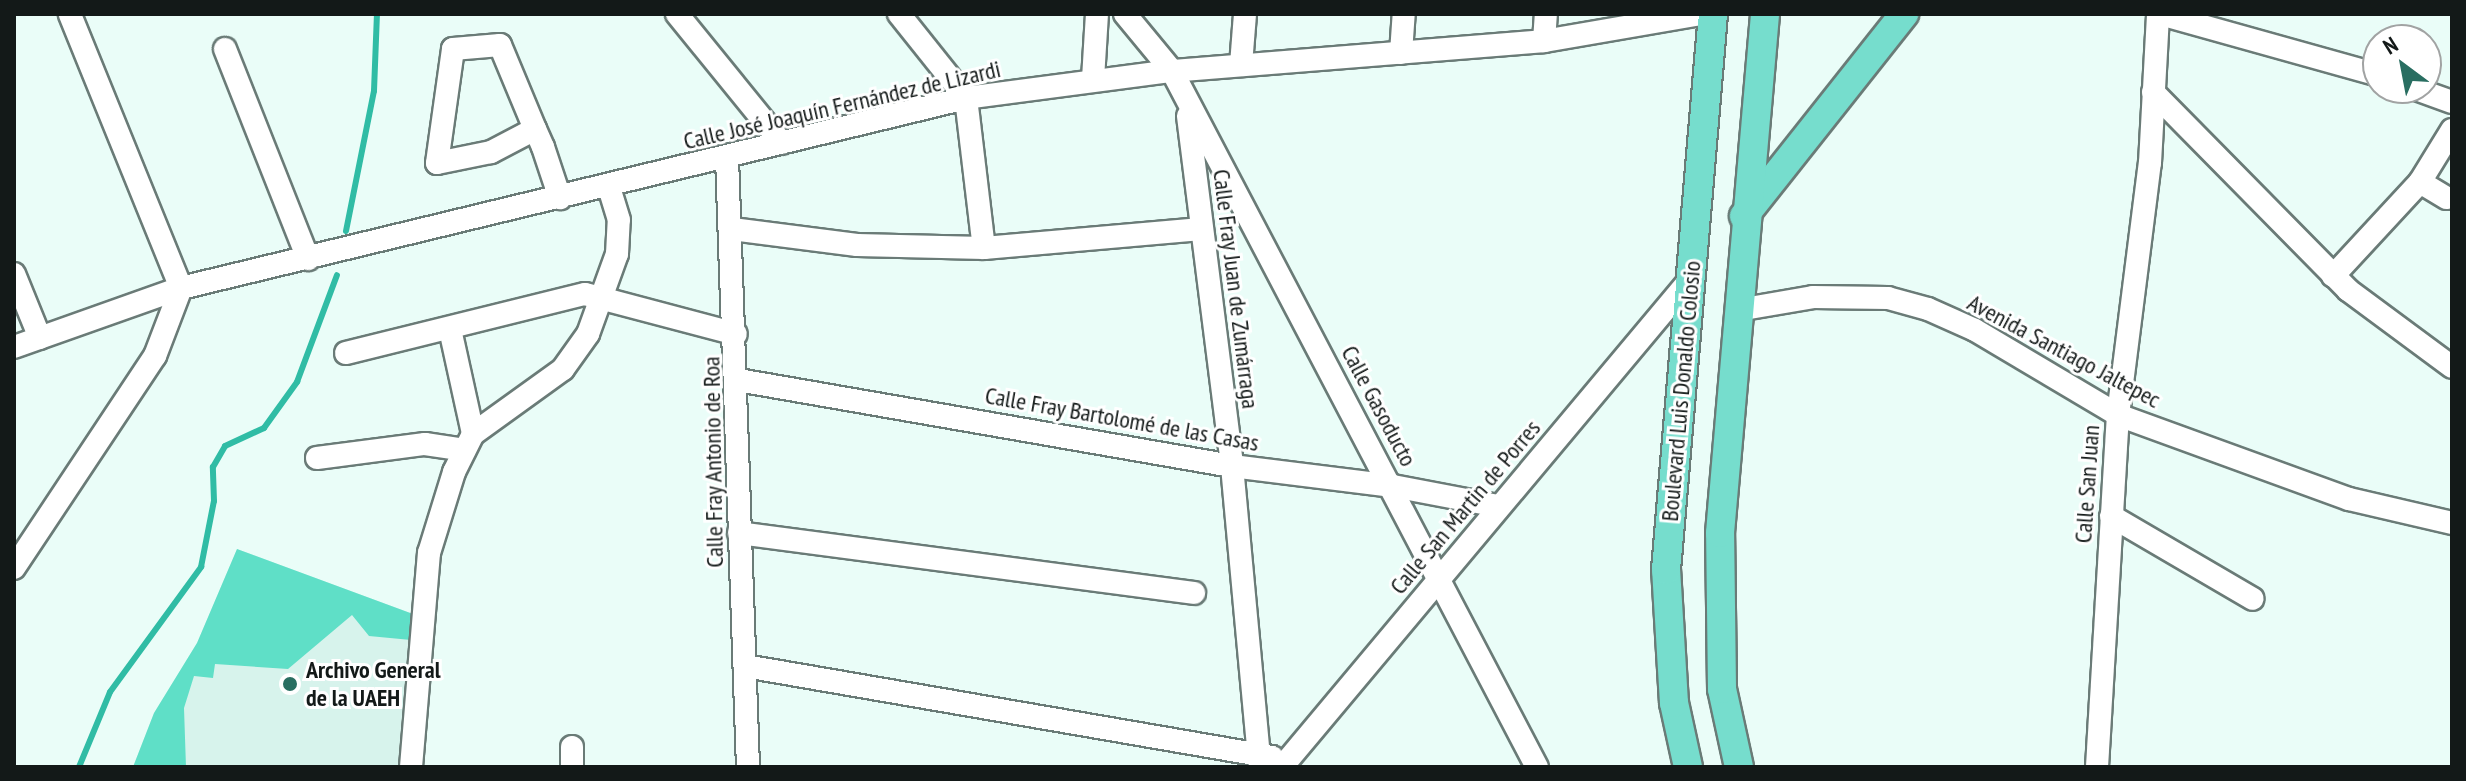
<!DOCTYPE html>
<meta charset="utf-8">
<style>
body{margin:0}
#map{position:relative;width:2466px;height:781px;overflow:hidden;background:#eafdf8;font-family:"PT Sans Narrow",sans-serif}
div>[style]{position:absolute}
.built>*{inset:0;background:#d7f3ec}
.green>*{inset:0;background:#5fdfc7}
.stream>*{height:6px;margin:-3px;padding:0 3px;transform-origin:3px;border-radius:3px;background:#30bca5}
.roads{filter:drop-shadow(2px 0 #6a7b77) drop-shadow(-2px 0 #6a7b77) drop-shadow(0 2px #6a7b77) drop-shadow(0 -2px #6a7b77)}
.minor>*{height:22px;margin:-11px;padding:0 11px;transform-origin:11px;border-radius:11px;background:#fff}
.major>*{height:28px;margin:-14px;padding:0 14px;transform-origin:14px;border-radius:14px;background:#76ddcd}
.dots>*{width:22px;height:22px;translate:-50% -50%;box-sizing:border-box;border:4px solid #fff;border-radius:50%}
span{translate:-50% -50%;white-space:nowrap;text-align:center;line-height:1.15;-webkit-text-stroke:6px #fff;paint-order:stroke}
.street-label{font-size:24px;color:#131918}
.poi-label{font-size:24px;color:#131918;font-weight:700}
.left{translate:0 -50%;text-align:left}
.frame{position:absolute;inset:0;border:16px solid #131918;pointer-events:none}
.north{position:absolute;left:2362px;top:24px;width:80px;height:80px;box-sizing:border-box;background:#fff;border:2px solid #a1a3a3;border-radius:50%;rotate:328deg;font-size:22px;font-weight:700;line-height:32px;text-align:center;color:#131918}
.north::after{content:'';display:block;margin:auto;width:28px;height:36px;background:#296e61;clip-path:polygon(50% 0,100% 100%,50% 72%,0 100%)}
</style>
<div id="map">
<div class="built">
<i style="clip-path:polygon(237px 549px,413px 614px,400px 767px,133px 767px,154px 713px,197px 643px)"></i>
</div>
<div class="green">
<i style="clip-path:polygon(237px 549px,413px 614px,411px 640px,369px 636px,352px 615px,288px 669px,215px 664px,213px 678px,194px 676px,184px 708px,186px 767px,133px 767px,154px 713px,197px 643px)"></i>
</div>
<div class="stream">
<i style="left:346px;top:231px;width:143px;rotate:-78.7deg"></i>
<i style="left:374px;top:91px;width:77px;rotate:-87.8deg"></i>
<i style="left:79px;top:767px;width:81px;rotate:-67.5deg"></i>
<i style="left:110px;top:692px;width:155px;rotate:-53.9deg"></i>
<i style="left:201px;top:567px;width:67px;rotate:-78.9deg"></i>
<i style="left:214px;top:501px;width:34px;rotate:-92deg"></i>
<i style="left:213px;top:467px;width:24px;rotate:-60deg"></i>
<i style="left:225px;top:446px;width:43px;rotate:-24.8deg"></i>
<i style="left:264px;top:428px;width:57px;rotate:-54.3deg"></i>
<i style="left:297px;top:382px;width:114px;rotate:-69.5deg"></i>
</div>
<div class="roads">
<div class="minor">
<i style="left:677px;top:14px;width:166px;rotate:50.9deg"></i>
<i style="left:899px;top:14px;width:107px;rotate:51.4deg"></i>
<i style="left:966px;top:98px;width:151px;rotate:83.2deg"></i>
<i style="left:1125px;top:14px;width:74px;rotate:50.5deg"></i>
<i style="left:1172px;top:71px;width:786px;rotate:62.33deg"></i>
<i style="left:2160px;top:14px;width:226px;rotate:15.6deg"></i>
<i style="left:1544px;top:41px;width:27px;rotate:-86deg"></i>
<i style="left:225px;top:49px;width:226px;rotate:68.4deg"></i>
<i style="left:1401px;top:53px;width:39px;rotate:-86deg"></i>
<i style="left:1241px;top:65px;width:51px;rotate:-85.5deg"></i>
<i style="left:1093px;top:79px;width:65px;rotate:-86.5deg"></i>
<i style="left:2413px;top:88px;width:41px;rotate:19.7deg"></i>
<i style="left:2153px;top:92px;width:278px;rotate:45.4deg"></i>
<i style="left:2348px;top:290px;width:129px;rotate:36.5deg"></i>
<i style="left:1188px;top:116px;width:353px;rotate:82.8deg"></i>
<i style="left:1232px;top:466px;width:302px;rotate:84.7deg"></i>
<i style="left:535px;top:129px;width:50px;rotate:152.4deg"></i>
<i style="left:491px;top:152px;width:55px;rotate:168.5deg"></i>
<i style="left:437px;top:163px;width:115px;rotate:-82deg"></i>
<i style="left:453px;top:49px;width:47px;rotate:-4.9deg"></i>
<i style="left:500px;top:45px;width:91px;rotate:67.4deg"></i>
<i style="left:535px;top:129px;width:20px;rotate:66deg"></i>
<i style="left:543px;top:147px;width:54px;rotate:71.6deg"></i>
<i style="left:727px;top:157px;width:610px;rotate:88.03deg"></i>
<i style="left:2420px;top:182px;width:31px;rotate:31deg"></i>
<i style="left:732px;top:229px;width:126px;rotate:7.3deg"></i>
<i style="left:857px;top:245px;width:127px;rotate:1.4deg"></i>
<i style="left:984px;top:248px;width:218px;rotate:-5deg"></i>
<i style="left:14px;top:274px;width:69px;rotate:67.9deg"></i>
<i style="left:2333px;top:276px;width:128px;rotate:-47.2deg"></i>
<i style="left:2420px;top:182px;width:61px;rotate:-58.4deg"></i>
<i style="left:1738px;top:310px;width:76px;rotate:-9.8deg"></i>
<i style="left:1813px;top:297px;width:75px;rotate:0.8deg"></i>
<i style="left:1888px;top:298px;width:41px;rotate:15.4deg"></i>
<i style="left:1928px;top:309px;width:51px;rotate:24.1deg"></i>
<i style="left:1975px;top:330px;width:166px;rotate:30.7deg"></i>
<i style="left:2118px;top:415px;width:246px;rotate:20deg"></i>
<i style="left:2349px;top:499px;width:106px;rotate:13.1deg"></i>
<i style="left:450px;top:329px;width:107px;rotate:77.6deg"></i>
<i style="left:14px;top:347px;width:177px;rotate:-19.5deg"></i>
<i style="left:181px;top:288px;width:808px;rotate:-13.61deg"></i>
<i style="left:966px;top:98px;width:208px;rotate:-7.5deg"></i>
<i style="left:1172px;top:71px;width:373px;rotate:-4.6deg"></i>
<i style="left:1544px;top:41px;width:159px;rotate:-9.8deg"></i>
<i style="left:346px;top:353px;width:246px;rotate:-13.9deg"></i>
<i style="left:585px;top:294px;width:156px;rotate:14.8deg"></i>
<i style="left:738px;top:380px;width:501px;rotate:9.88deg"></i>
<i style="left:1232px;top:466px;width:162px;rotate:7.1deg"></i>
<i style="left:1393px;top:486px;width:107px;rotate:10.8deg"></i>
<i style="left:317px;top:458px;width:109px;rotate:-7.4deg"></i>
<i style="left:425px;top:444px;width:40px;rotate:8.5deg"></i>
<i style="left:2111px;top:516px;width:164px;rotate:30.3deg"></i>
<i style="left:739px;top:533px;width:459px;rotate:7.5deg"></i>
<i style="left:14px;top:568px;width:255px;rotate:-56.4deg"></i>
<i style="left:155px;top:356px;width:73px;rotate:-69.1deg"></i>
<i style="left:181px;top:288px;width:296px;rotate:-112.1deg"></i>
<i style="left:745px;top:666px;width:535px;rotate:9.8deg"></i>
<i style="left:572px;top:747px;width:20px;rotate:90deg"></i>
<i style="left:411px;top:767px;width:215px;rotate:-85.2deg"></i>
<i style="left:429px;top:553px;width:85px;rotate:-72.8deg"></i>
<i style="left:454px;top:472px;width:42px;rotate:-63.4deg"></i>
<i style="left:473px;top:434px;width:111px;rotate:-35.8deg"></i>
<i style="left:563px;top:369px;width:43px;rotate:-54.5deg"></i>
<i style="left:588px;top:334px;width:85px;rotate:-70.1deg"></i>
<i style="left:617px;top:254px;width:34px;rotate:-87deg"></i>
<i style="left:619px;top:220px;width:34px;rotate:-107deg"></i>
<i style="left:1282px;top:767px;width:634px;rotate:-50.06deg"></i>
<i style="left:2097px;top:767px;width:353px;rotate:-86.6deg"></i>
<i style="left:2118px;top:415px;width:254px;rotate:-82.8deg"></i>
<i style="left:2150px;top:163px;width:149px;rotate:-86.9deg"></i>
</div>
<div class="major">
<i style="left:1744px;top:216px;width:258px;rotate:-51.6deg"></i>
<i style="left:1688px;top:767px;width:66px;rotate:-102.3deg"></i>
<i style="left:1674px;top:703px;width:133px;rotate:-93.4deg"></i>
<i style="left:1666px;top:570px;width:558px;rotate:-85.17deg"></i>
<i style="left:1739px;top:767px;width:80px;rotate:-102.3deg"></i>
<i style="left:1722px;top:689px;width:156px;rotate:-90.7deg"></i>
<i style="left:1720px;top:533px;width:521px;rotate:-85.04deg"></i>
</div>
</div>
<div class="dots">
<i style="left:290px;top:684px;background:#296e61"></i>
</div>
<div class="street-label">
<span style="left:842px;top:105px;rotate:-13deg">Calle José Joaquín Fernández de Lizardi</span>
<span style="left:1236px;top:289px;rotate:83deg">Calle Fray Juan de Zumárraga</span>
<span style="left:2064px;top:351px;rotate:28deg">Avenida Santiago Jaltepec</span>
<span style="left:1681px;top:391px;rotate:-85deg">Boulevard Luis Donaldo Colosio</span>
<span style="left:1379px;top:406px;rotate:62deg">Calle Gasoducto</span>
<span style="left:1122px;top:419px;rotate:10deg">Calle Fray Bartolomé de las Casas</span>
<span style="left:713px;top:462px;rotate:-91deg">Calle Fray Antonio de Roa</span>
<span style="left:2087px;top:484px;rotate:-86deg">Calle San Juan</span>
<span style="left:1465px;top:507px;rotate:-50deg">Calle San Martin de Porres</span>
</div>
<div class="poi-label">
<span class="left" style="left:306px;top:684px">Archivo General<br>de la UAEH</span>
</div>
<div class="frame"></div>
<div class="north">N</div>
</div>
